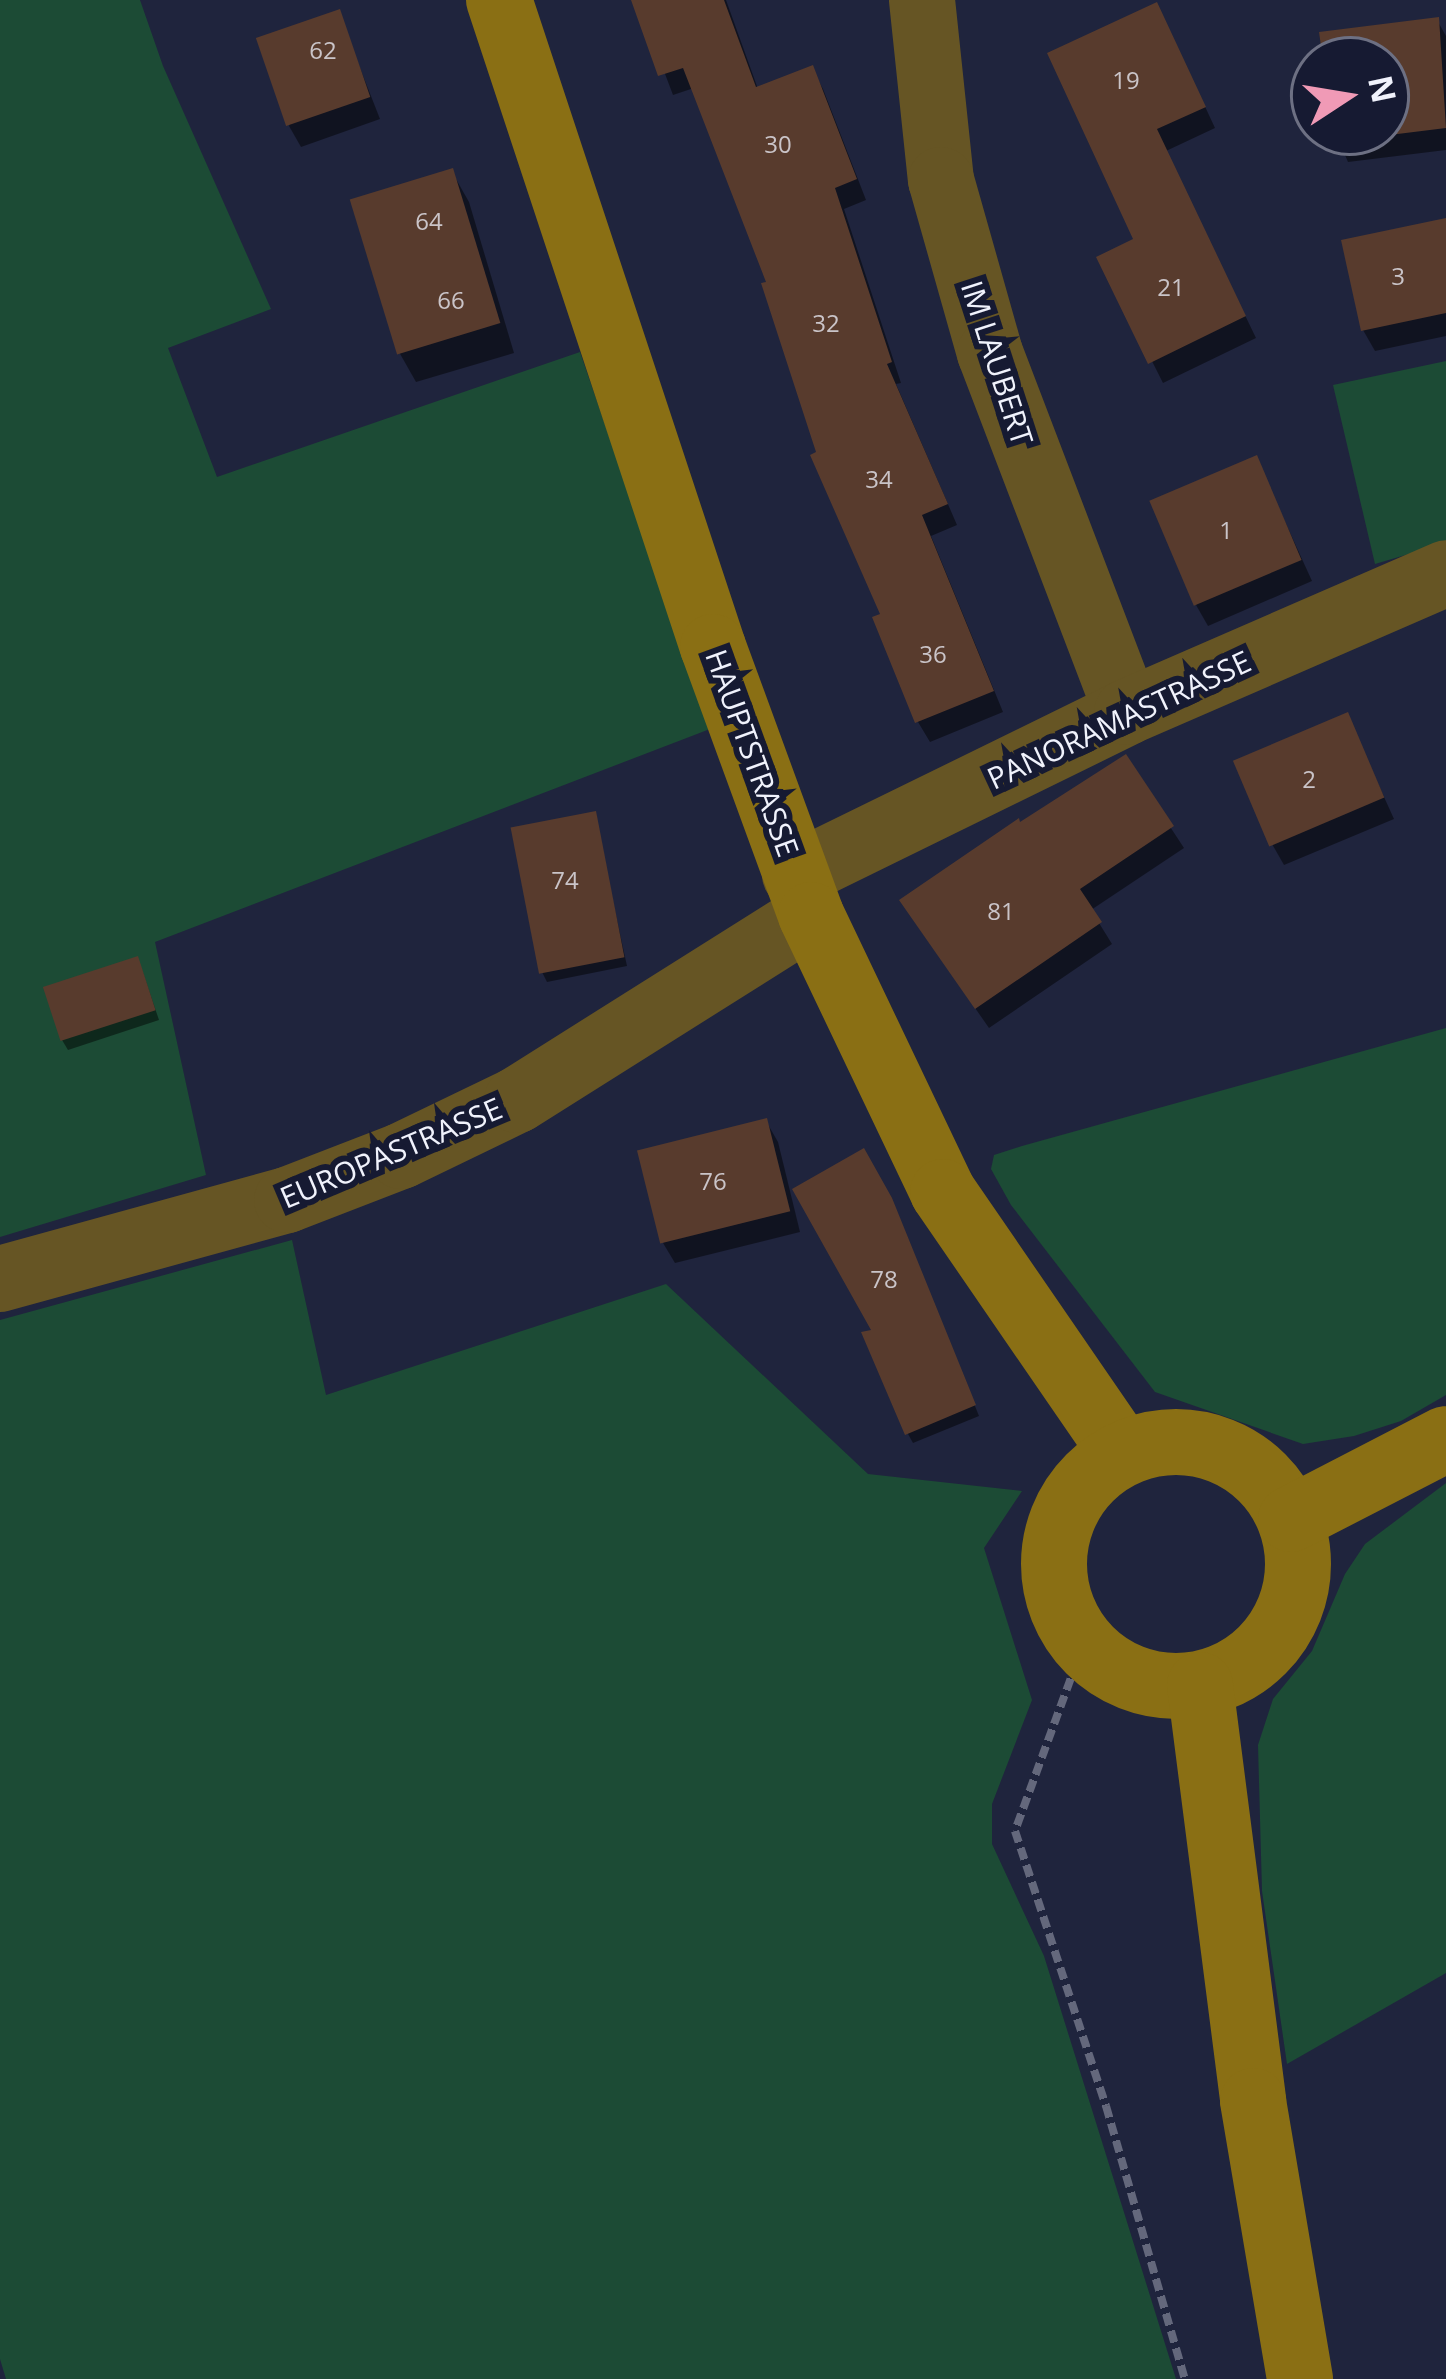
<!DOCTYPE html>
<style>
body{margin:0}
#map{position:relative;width:1446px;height:2379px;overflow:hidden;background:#1f243d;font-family:"Open Sans",sans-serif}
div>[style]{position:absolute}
.green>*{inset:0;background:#1c4b35}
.shadow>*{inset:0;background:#0007}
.building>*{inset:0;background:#583b2d;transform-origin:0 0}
.path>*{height:8px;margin-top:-4px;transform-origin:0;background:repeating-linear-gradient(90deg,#64687c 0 12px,transparent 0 18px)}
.street>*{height:66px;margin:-33px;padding:0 33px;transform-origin:33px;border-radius:33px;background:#665524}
.secondary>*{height:66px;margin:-33px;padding:0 33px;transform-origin:33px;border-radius:33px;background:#8a6f14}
.secondary>.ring{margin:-33px;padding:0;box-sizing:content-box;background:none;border:66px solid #8a6f14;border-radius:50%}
span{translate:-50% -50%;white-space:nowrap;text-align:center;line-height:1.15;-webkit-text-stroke:12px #161a32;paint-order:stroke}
.number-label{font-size:24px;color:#cac4c8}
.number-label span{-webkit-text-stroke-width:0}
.street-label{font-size:30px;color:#f0f2fc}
.north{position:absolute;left:1290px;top:36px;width:120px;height:120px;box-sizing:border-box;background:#161a32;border:3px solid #6d7083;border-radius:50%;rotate:78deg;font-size:33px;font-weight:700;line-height:48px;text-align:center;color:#f0f2fc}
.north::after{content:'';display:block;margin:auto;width:42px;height:54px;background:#f09ab6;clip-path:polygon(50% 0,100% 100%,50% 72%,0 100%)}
</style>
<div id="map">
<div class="green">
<i style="clip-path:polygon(0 0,140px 0,163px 66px,271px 309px,168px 348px,217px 477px,580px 352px,710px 729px,155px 942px,206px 1175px,0 1237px)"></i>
<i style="clip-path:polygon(1446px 361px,1446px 543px,1375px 564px,1333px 385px)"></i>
<i style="clip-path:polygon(1446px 1028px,1446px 1395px,1401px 1421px,1354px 1436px,1303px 1444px,1155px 1392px,1011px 1205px,991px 1169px,994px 1155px,1022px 1146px)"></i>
<i style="clip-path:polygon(292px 1240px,326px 1395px,666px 1284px,868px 1474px,1022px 1491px,984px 1548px,1032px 1700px,992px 1804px,992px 1844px,1044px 1956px,1176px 2379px,6px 2379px,0 2359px,0 1320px)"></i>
<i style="clip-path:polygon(1446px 1483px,1446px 1973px,1287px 2064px,1262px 1891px,1258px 1745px,1273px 1699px,1312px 1651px,1345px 1574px,1365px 1544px)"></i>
</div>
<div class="shadow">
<i style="clip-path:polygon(637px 0,726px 0,758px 89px,812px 69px,823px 89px,866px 200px,844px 209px,901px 383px,896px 384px,957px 525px,931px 536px,1003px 712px,930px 742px,918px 722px,876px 619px,884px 615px,820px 454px,769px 284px,694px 88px,673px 95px)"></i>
<i style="clip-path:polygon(338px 12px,380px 119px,301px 147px,289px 126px)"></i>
<i style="clip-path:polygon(1437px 20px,1446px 36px,1446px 150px,1348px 162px,1335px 132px,1386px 132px,1386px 60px,1326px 60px)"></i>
<i style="clip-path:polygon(1168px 27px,1215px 128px,1166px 151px,1256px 338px,1163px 383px,1100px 258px,1137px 241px)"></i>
<i style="clip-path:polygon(452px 172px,469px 202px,514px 353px,416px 382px,399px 352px)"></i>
<i style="clip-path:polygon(1446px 221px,1446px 336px,1375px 351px,1363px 330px)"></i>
<i style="clip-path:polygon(1256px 458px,1312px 581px,1208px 626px,1196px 605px)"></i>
<i style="clip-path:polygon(1347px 715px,1394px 819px,1284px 865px,1272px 844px)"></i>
<i style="clip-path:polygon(1125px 758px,1184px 848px,1091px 910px,1112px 944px,989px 1028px,915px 922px,1020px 826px)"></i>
<i style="clip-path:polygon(594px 814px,627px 966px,547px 982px,542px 972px)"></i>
<i style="clip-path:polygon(142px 970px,159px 1020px,68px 1050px,62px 1040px)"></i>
<i style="clip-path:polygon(766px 1121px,778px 1142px,800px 1232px,675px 1263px,663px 1243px)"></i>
<i style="clip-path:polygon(897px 1212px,979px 1416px,913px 1443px,908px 1434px)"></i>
</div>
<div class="building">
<i style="clip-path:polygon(631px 0,724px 0,756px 87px,813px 65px,857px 179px,835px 188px,892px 362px,887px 364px,948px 504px,922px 515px,994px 691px,915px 723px,872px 617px,880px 614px,810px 455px,816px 452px,761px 283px,766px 282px,683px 68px,658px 76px)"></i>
<i style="clip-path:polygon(1157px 2px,1206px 107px,1157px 129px,1246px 316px,1148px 364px,1096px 257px,1133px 239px,1047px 53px)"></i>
<i style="left:340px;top:9px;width:93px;height:89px;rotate:71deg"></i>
<i style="clip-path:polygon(1439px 17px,1446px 128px,1333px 142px,1332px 132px,1386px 132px,1386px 60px,1323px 60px,1319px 32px)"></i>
<i style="left:453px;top:168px;width:162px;height:108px;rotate:73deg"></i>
<i style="clip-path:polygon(1446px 218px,1446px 313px,1361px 331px,1341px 240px)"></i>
<i style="left:1257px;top:455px;width:114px;height:117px;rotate:67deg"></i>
<i style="left:1348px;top:712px;width:93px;height:125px;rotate:67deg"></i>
<i style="clip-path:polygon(1126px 754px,1174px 826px,1080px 889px,1102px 922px,975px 1009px,899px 900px,1019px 818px,1020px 822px)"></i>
<i style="left:596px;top:811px;width:149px;height:87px;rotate:79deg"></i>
<i style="left:138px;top:956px;width:57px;height:100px;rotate:72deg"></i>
<i style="left:767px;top:1118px;width:96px;height:134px;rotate:76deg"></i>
<i style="clip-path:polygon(864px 1148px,892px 1198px,976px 1405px,905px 1435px,861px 1332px,871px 1330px,792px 1189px)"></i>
</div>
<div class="path">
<i style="left:1083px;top:1645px;width:198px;rotate:110.1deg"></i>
<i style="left:1015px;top:1831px;width:290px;rotate:71.7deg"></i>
<i style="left:1106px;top:2106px;width:284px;rotate:73.9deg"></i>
</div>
<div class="street">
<i style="left:922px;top:0;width:181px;rotate:84deg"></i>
<i style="left:941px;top:180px;width:180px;rotate:74.2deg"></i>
<i style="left:990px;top:353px;width:384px;rotate:69.1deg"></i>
<i style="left:795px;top:875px;width:370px;rotate:-26.1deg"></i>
<i style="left:1127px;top:712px;width:348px;rotate:-23.5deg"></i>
<i style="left:0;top:1279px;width:298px;rotate:-15.4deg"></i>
<i style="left:287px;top:1200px;width:122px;rotate:-21.1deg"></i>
<i style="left:401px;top:1156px;width:129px;rotate:-25.8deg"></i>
<i style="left:517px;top:1100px;width:347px;rotate:-32.2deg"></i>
</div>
<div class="secondary">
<i style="left:499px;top:0;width:681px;rotate:71.7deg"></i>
<i style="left:713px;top:647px;width:285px;rotate:69.9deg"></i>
<i style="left:811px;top:915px;width:307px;rotate:64.5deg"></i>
<i style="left:943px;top:1192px;width:316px;rotate:55.5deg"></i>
<i class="ring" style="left:1054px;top:1442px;width:178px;height:178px"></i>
<i style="left:1291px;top:1519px;width:174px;rotate:-27.3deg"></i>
<i style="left:1200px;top:1685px;width:419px;rotate:82.7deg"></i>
<i style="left:1253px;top:2101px;width:282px;rotate:80.4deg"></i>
</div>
<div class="number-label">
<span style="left:323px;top:50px">62</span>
<span style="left:1126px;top:80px">19</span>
<span style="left:778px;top:144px">30</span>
<span style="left:429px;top:221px">64</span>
<span style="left:1398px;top:276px">3</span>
<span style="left:1171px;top:287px">21</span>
<span style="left:451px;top:300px">66</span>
<span style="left:826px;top:323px">32</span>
<span style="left:879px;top:479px">34</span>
<span style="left:1226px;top:530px">1</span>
<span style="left:933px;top:654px">36</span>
<span style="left:1309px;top:779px">2</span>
<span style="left:565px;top:880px">74</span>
<span style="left:1001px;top:911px">81</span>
<span style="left:713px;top:1181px">76</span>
<span style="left:884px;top:1279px">78</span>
</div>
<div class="street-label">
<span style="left:997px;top:363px;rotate:72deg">IM LAUBERT</span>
<span style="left:1119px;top:720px;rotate:-25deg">PANORAMASTRASSE</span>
<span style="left:752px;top:753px;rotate:70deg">HAUPTSTRASSE</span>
<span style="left:391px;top:1153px;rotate:-23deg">EUROPASTRASSE</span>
</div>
<div class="north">N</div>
</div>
